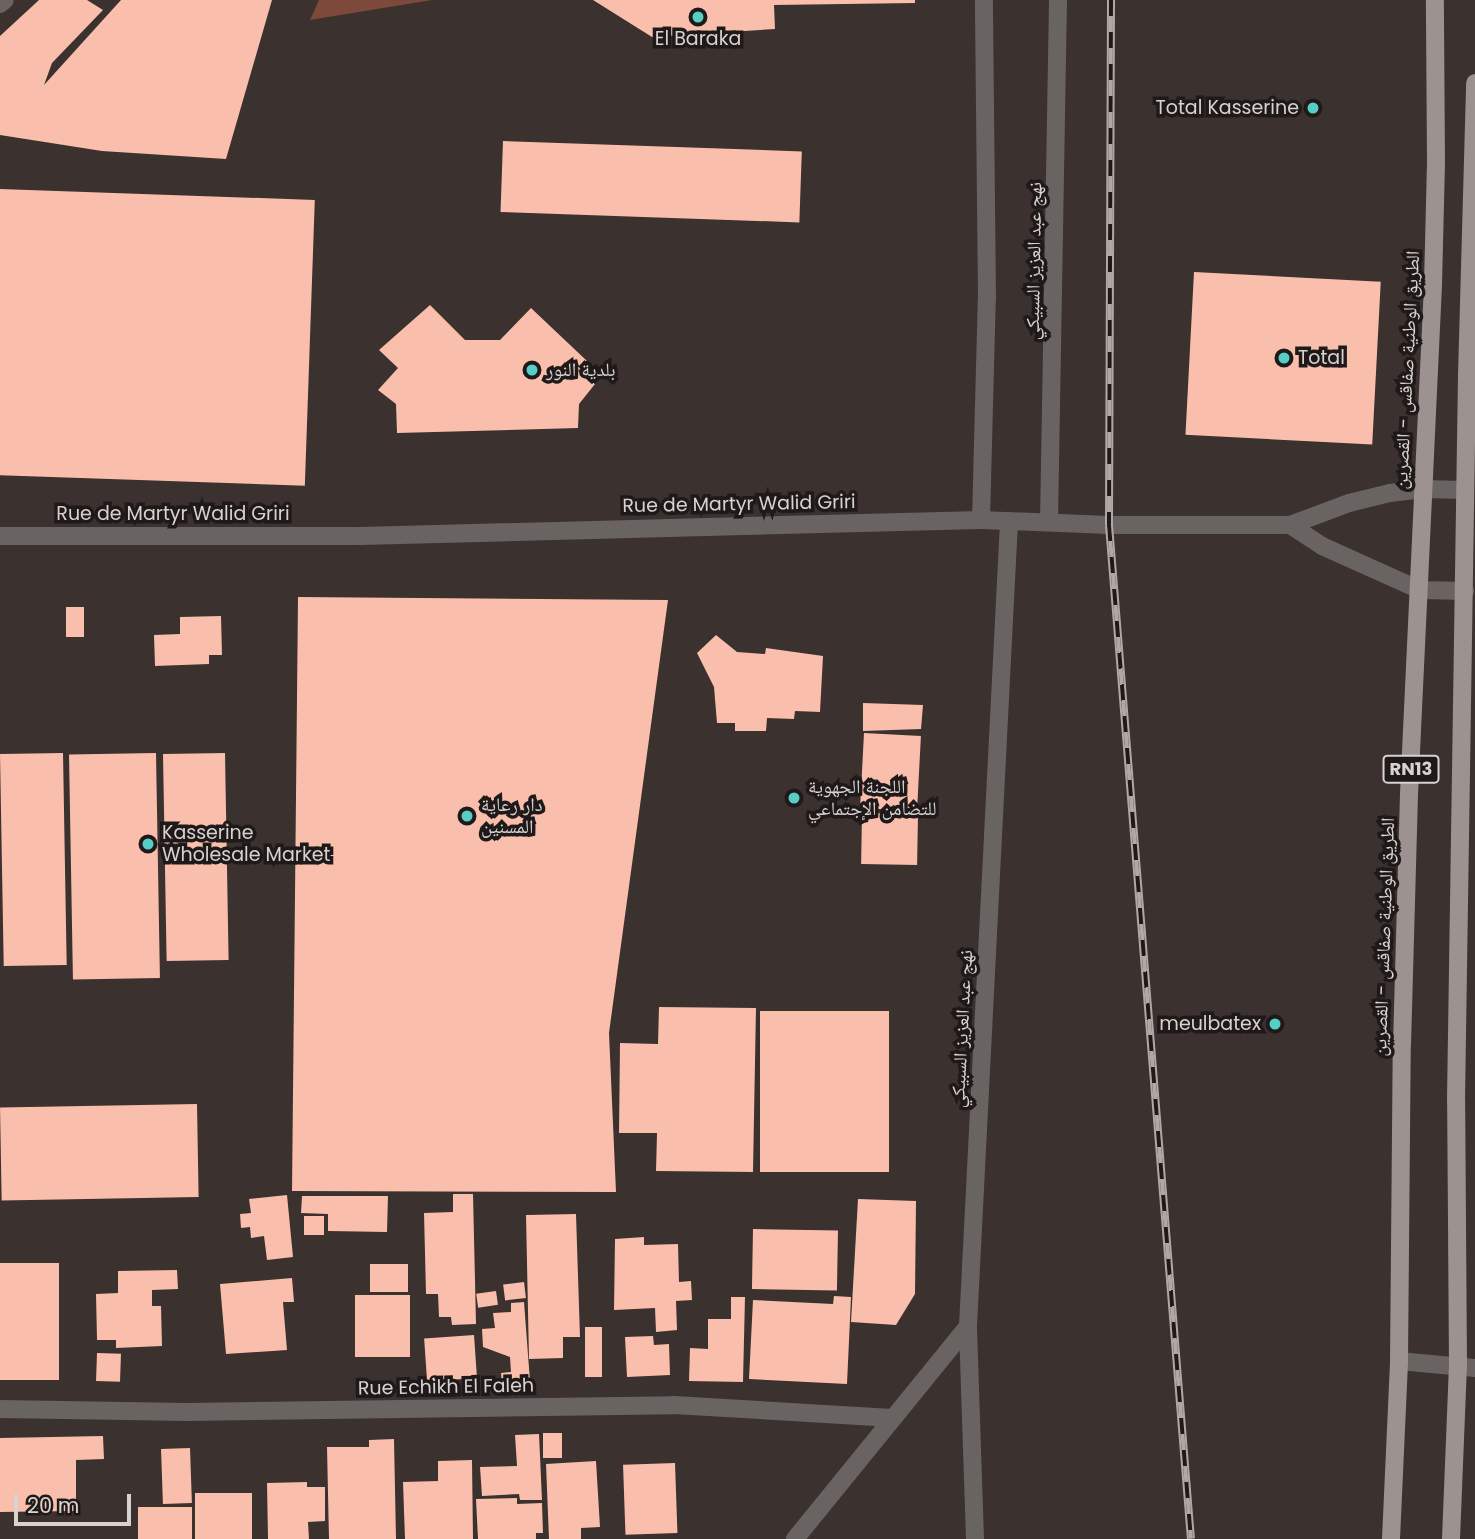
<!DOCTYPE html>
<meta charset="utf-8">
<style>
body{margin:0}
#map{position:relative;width:1475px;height:1539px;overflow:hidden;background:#3b312e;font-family:Poppins,"Noto Naskh Arabic",sans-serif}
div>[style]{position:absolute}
.green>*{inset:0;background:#7d493a}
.building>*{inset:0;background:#fabeac;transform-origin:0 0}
.minor>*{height:18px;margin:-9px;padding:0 9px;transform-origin:9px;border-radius:9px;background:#696362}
.tertiary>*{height:18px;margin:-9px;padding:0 9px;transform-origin:9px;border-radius:9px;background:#696362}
.primary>*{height:18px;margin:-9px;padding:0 9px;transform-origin:9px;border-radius:9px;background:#9c928f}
.rail>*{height:8px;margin-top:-4px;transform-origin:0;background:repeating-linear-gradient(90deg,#1f1a19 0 16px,#afa8a5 0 32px);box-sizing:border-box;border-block:2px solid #afa8a5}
.dots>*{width:19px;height:19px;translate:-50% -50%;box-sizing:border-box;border:4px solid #1f1a19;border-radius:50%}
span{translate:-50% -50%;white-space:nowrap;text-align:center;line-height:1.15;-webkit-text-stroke:7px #1f1a19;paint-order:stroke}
.shield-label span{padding:2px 5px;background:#1f1a19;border:2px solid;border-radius:5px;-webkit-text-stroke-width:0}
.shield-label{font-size:18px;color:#d8d2d0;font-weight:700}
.poi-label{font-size:19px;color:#d8d2d0}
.right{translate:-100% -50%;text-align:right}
.left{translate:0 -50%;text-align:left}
.street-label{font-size:19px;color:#d8d2d0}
.scale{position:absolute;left:14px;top:1494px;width:117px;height:32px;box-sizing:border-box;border:4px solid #d8d2d0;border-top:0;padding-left:9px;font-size:21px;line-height:24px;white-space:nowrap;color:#d8d2d0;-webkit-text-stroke:5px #1f1a19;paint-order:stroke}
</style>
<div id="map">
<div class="green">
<i style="clip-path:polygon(319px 0,432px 0,310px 20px)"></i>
</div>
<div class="building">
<i style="clip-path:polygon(39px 0,87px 0,103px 10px,52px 63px,44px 85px,121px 0,272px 0,226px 159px,102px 151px,0 135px,0 36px)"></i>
<i style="clip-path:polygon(593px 0,915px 0,915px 3px,774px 5px,775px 29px,652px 37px)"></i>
<i style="left:503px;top:141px;width:299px;height:71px;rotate:2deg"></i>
<i style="left:0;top:189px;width:315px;height:286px;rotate:2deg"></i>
<i style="left:1194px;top:272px;width:187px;height:163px;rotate:3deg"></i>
<i style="clip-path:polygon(430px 305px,465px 340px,500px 340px,531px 308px,587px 361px,578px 371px,595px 384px,579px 404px,578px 428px,397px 433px,396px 404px,378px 390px,398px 368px,379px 350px)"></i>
<i style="clip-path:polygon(298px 597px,668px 600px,609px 1033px,616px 1192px,292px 1191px)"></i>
<i style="left:84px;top:607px;width:30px;height:18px;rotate:90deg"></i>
<i style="clip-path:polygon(221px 616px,222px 655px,209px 655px,209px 664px,155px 666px,154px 635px,180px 634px,180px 617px)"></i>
<i style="clip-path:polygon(716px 635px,737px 652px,765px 654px,766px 648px,823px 656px,820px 712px,795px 711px,794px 719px,767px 718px,766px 731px,735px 731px,735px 723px,717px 723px,714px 687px,697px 653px)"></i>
<i style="clip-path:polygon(863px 703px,923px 705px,921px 729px,863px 731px)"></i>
<i style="left:864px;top:733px;width:57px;height:75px;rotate:3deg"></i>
<i style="left:63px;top:753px;width:212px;height:63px;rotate:89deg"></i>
<i style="left:156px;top:753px;width:225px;height:87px;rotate:89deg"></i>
<i style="left:225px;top:753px;width:207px;height:62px;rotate:89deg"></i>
<i style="left:862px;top:813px;width:56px;height:51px;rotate:1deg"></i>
<i style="clip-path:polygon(659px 1007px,756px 1008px,753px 1172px,656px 1171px,657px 1133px,619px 1133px,620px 1043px,658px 1044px)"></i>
<i style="left:760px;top:1011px;width:129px;height:161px"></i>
<i style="left:197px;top:1104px;width:93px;height:197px;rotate:89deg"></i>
<i style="clip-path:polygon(453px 1194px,473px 1194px,476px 1324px,452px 1325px,451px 1317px,439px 1317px,438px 1294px,426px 1294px,424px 1213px,453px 1212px)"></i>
<i style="clip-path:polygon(287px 1195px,293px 1257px,267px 1260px,264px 1236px,251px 1238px,250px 1227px,241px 1228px,240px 1214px,251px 1213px,249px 1199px)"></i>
<i style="clip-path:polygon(302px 1196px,388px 1196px,387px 1232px,328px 1231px,328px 1214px,301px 1213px)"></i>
<i style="clip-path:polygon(858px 1199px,916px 1201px,915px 1294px,896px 1325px,851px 1322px)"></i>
<i style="clip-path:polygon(576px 1214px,580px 1337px,563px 1337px,563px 1358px,529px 1359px,526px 1215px)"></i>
<i style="left:304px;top:1216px;width:20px;height:19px"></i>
<i style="left:753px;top:1229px;width:85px;height:60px;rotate:1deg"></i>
<i style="clip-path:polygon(644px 1237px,644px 1245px,678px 1244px,679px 1282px,691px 1281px,692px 1300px,676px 1301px,677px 1330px,656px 1332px,655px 1308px,614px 1310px,615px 1239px)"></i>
<i style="left:59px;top:1263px;width:117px;height:59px;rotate:90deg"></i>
<i style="left:408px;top:1264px;width:28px;height:38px;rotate:90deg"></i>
<i style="clip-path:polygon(177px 1270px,178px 1289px,152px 1290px,152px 1306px,161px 1306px,162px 1346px,116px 1348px,116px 1340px,97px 1340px,96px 1294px,118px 1293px,118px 1271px)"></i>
<i style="clip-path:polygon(292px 1278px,294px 1302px,283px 1302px,287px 1350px,226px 1354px,220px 1284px)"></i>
<i style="left:524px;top:1282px;width:16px;height:21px;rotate:83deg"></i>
<i style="left:496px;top:1291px;width:14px;height:20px;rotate:82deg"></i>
<i style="left:410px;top:1295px;width:62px;height:55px;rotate:90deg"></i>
<i style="clip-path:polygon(834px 1296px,851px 1297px,847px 1384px,749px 1379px,753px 1300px,833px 1304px)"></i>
<i style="clip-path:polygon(731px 1297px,745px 1297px,743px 1382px,689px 1381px,690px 1348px,708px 1349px,708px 1319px,731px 1319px)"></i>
<i style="clip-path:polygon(524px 1302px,530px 1381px,502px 1383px,501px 1373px,511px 1372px,510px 1357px,483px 1347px,482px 1329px,495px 1328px,493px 1313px,511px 1312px,511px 1303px)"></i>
<i style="left:585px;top:1327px;width:17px;height:50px"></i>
<i style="left:474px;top:1335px;width:43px;height:50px;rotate:86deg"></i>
<i style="clip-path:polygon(653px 1336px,654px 1345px,669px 1344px,670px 1375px,627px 1377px,625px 1337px)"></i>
<i style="left:97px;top:1353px;width:24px;height:28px;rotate:2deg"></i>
<i style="left:543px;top:1433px;width:19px;height:25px"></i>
<i style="clip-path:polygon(539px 1434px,542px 1500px,520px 1500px,519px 1494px,482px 1496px,480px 1467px,517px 1466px,515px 1435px)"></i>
<i style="clip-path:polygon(103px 1436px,104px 1459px,76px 1460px,76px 1511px,0 1512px,0 1438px)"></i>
<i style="clip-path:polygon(394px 1439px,396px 1539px,329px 1539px,327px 1447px,369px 1447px,369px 1440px)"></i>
<i style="left:190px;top:1448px;width:55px;height:29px;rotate:88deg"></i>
<i style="clip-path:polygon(472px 1460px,473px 1539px,405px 1539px,403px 1482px,438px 1481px,438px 1461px)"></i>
<i style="clip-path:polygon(596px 1461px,600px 1527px,581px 1528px,581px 1539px,549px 1539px,546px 1464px)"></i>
<i style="left:675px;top:1463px;width:70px;height:52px;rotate:88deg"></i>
<i style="clip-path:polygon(307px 1482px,307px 1487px,325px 1487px,325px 1521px,308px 1522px,309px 1539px,268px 1539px,267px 1483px)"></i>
<i style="left:252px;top:1493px;width:46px;height:57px;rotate:90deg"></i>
<i style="clip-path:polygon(517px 1498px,517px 1504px,542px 1503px,543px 1533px,536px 1533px,536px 1539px,478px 1539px,476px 1499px)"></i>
<i style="left:138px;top:1507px;width:54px;height:32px"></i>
</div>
<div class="minor">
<i style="left:0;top:4px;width:6px;rotate:-39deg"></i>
<i style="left:1399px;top:1361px;width:76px;rotate:5.3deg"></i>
<i style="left:0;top:1409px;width:187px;rotate:0.9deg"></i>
<i style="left:187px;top:1412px;width:487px;rotate:-0.8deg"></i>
<i style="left:674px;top:1405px;width:218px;rotate:3.4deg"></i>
<i style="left:795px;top:1539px;width:274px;rotate:-50.9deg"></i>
</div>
<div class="tertiary">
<i style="left:981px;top:520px;width:222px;rotate:-88.5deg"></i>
<i style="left:987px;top:298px;width:298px;rotate:-90.6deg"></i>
<i style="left:1049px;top:522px;width:522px;rotate:-89.01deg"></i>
<i style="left:1290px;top:525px;width:63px;rotate:-20.4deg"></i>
<i style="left:1349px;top:503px;width:42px;rotate:-13.7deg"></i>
<i style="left:1390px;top:493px;width:33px;rotate:-7deg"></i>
<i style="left:1423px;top:489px;width:42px;rotate:1.4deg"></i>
<i style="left:0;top:536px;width:360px"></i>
<i style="left:360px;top:536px;width:621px;rotate:-1.48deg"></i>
<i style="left:981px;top:520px;width:128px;rotate:2.2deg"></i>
<i style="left:1109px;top:525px;width:181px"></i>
<i style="left:1290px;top:525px;width:38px;rotate:33deg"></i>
<i style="left:1322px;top:546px;width:107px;rotate:24.2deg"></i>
<i style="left:1420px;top:590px;width:45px;rotate:1.3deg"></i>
<i style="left:975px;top:1539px;width:213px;rotate:-91.9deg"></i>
<i style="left:968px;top:1326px;width:806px;rotate:-87.08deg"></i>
</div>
<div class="primary">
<i style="left:1391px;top:1539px;width:178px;rotate:-87.4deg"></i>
<i style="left:1399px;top:1361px;width:316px;rotate:-89.5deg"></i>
<i style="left:1402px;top:1045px;width:251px;rotate:-88.4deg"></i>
<i style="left:1409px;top:794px;width:510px;rotate:-87.3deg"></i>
<i style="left:1433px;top:285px;width:122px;rotate:-88.6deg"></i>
<i style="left:1436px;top:163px;width:163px;rotate:-90.4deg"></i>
<i style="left:1451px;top:1539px;width:172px;rotate:-87.7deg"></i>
<i style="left:1458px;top:1367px;width:267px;rotate:-90.4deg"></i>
<i style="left:1456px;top:1100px;width:725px;rotate:-89.13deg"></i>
<i style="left:1467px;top:375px;width:292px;rotate:-88.4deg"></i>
</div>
<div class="rail">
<i style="left:1111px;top:0;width:525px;rotate:90.22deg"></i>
<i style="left:1109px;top:525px;width:1017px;rotate:85.38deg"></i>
</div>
<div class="dots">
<i style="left:698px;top:17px;background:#56cec4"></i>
<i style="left:1313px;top:108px;background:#56cec4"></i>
<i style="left:1284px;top:358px;background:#56cec4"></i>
<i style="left:532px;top:370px;background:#56cec4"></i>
<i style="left:794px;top:798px;background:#56cec4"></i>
<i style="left:467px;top:816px;background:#56cec4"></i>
<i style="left:148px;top:844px;background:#56cec4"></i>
<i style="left:1275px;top:1024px;background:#56cec4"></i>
</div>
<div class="shield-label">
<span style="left:1411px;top:769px">RN13</span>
</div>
<div class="poi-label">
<span style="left:698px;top:39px">El Baraka</span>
<span class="right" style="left:1299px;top:108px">Total Kasserine</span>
<span class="left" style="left:1298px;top:358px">Total</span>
<span class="left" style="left:546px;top:370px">بلدية النور</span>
<span class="left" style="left:808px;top:798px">اللجنة الجهوية<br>للتضامن الإجتماعي</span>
<span class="left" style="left:481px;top:816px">دار رعاية<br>المسنين</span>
<span class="left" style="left:162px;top:844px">Kasserine<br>Wholesale Market</span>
<span class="right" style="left:1261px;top:1024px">meulbatex</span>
</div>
<div class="street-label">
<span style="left:1034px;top:261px;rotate:-89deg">نهج عبد العزيز السبيكي</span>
<span style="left:1407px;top:370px;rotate:-87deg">الطريق الوطنية صفاقس - القصرين</span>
<span style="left:739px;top:504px;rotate:-1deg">Rue de Martyr Walid Griri</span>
<span style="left:173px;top:514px">Rue de Martyr Walid Griri</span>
<span style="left:1384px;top:937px;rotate:-88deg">الطريق الوطنية صفاقس - القصرين</span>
<span style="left:962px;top:1029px;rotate:-87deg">نهج عبد العزيز السبيكي</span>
<span style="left:446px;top:1387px;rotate:-1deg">Rue Echikh El Faleh</span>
</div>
<div class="scale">20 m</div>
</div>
